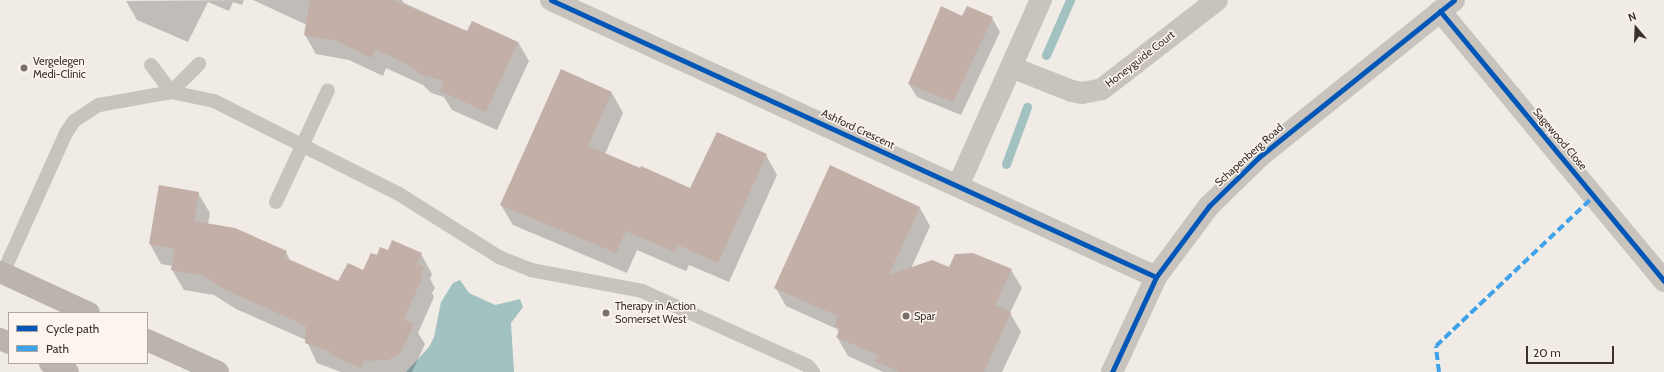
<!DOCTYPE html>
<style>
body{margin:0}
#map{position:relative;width:1664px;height:372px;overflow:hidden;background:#f0ebe5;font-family:Cabin,sans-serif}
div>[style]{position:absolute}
.water>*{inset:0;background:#a1c2c1}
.shadow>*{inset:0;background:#0003}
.stream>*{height:9px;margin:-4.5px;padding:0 4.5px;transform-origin:4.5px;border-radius:4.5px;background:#a1c2c1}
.building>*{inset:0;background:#c3afa7}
.service>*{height:14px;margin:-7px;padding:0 7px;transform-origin:7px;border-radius:7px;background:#c9c3be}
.minor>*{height:22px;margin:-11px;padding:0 11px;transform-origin:11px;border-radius:11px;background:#c9c3be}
.tertiary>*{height:22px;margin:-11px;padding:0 11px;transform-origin:11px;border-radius:11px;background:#c9c3be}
.secondary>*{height:22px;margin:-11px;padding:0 11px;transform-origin:11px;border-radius:11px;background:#bab3ae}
.quiet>*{height:4px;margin-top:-2px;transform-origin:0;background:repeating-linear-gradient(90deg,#3fa3eb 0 8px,transparent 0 12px)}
.cycleway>*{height:5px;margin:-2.5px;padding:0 2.5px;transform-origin:2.5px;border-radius:2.5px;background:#0057b8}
.dots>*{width:11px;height:11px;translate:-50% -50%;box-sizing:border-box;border:2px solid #fbf5ee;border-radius:50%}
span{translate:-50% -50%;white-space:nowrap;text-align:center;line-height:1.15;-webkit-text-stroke:3px #fbf5ee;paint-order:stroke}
.street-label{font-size:11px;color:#3b302b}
.poi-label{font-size:11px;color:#3b302b}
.left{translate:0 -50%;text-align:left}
.legend{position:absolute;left:8px;top:312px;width:140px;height:52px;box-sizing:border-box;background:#fbf5ee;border:1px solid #aea6a0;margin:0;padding:5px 7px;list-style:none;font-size:12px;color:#3b302b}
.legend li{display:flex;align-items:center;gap:8px;height:20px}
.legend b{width:20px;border:1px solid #aea6a0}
.north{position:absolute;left:1616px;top:8px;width:40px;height:40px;-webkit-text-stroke:3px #fbf5ee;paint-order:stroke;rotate:341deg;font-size:11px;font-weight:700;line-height:16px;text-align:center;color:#3b302b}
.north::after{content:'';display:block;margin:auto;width:14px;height:18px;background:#3b302b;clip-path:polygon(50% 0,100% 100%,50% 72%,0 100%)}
.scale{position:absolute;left:1526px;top:346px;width:88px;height:18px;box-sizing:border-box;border:2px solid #3b302b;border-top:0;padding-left:5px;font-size:12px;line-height:14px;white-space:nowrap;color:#3b302b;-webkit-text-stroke:3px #fbf5ee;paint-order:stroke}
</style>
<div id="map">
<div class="water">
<i style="clip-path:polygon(460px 280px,469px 293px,495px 305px,520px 299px,523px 307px,511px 323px,514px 372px,406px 372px,429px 347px,434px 337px,441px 302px,453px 283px)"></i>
</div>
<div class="shadow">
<i style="clip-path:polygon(244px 0,242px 5px,233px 2px,229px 11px,208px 2px,188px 42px,137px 20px,126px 1px)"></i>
<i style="clip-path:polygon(253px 0,402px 0,404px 3px,468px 32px,518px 42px,529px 61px,497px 130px,452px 110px,444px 97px,431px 93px,423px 85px,386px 68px,383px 76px,349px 60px,316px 54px,305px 35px,307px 25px)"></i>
<i style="clip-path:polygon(962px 18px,992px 18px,1000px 32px,961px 115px,917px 97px,909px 84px)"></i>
<i style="clip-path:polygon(612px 93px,623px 113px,605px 154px,691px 189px,766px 155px,777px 175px,729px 282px,689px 265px,686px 271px,637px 250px,627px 273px,513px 225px,501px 205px)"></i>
<i style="clip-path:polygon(159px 186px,198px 193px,210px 213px,208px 224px,286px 252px,291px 262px,338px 282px,364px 271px,377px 257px,388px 252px,421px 254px,432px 274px,430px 279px,435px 288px,432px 293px,434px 297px,418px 333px,425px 344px,412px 372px,341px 372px,317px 363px,306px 340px,236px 309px,214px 295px,184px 290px,172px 270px,173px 266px,161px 264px,150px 244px)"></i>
<i style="clip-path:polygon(920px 208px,930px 226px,911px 269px,1011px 270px,1022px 288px,1010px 313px,1021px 332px,1002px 372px,883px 372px,848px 356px,837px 337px,839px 333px,837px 329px,786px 306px,775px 287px)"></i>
</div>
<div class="stream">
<i style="left:1046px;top:55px;width:60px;rotate:-66.4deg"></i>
<i style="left:1006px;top:164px;width:61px;rotate:-69.8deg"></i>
</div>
<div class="building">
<i style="clip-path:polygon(310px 0,393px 0,467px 31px,472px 21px,518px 42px,486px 112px,440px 91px,444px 81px,419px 74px,411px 66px,375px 49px,372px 58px,337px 41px,304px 35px)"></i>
<i style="clip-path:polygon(941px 6px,962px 16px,967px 6px,993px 17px,953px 102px,908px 84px)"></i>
<i style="clip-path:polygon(561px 69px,612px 92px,588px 146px,640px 168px,641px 166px,690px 188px,717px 132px,767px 154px,718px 263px,678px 245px,675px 252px,626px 231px,616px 253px,500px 205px)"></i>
<i style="clip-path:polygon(830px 165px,920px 207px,889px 275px,932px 260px,949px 267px,955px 254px,973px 253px,1012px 269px,995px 305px,1011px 312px,984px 372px,900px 372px,875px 361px,878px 355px,836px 337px,840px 329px,834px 326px,838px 316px,774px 288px)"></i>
<i style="clip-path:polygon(159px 185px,199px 192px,194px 221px,235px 228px,287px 251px,284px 257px,338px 281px,348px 263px,363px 270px,371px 253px,377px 255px,380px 247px,388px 250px,392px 240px,422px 253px,417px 264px,424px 267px,420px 275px,423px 276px,404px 319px,414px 324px,400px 354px,388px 360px,364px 361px,361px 368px,330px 355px,331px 352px,305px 343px,306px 326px,224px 289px,201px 275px,171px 270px,175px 249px,149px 244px)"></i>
</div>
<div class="service">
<i style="left:151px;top:65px;width:34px;rotate:53deg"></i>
<i style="left:171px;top:92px;width:40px;rotate:-45deg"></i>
<i style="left:276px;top:202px;width:123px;rotate:-65.1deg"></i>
<i style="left:3px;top:273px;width:154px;rotate:-65.8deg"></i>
<i style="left:66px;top:133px;width:14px;rotate:-56deg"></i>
<i style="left:74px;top:121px;width:30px;rotate:-33deg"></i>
<i style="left:99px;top:105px;width:73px;rotate:-10.2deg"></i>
<i style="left:171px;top:92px;width:44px;rotate:11.8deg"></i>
<i style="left:214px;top:101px;width:207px;rotate:26.7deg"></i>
<i style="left:399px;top:194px;width:118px;rotate:32.2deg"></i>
<i style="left:499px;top:257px;width:35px;rotate:22deg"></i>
<i style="left:531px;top:270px;width:113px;rotate:10.7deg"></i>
<i style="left:642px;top:291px;width:182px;rotate:24.3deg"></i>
<i style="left:808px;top:366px;width:8px;rotate:50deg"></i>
</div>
<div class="minor">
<i style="left:551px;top:0;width:665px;rotate:24.6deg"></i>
<i style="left:1440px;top:11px;width:351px;rotate:50.3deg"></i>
<i style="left:1011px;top:67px;width:66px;rotate:21.5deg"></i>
<i style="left:1072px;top:91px;width:10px;rotate:11deg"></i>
<i style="left:1082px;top:93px;width:20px;rotate:-11deg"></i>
<i style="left:1102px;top:89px;width:145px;rotate:-37.7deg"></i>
<i style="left:958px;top:186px;width:204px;rotate:-66deg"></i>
</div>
<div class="tertiary">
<i style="left:1112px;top:372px;width:105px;rotate:-65.1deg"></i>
<i style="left:1156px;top:277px;width:89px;rotate:-53.3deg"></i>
<i style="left:1209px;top:206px;width:70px;rotate:-44.4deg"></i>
<i style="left:1259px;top:157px;width:250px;rotate:-38.8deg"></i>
</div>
<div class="secondary">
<i style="left:0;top:272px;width:98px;rotate:24.7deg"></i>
<i style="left:0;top:339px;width:10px;rotate:24deg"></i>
<i style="left:147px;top:340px;width:78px;rotate:24.3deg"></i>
<i style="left:50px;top:363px;width:20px;rotate:27deg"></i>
</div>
<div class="quiet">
<i style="left:1439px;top:372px;width:26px;rotate:-97deg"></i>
<i style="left:1436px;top:346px;width:218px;rotate:-43.5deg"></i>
</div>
<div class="cycleway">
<i style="left:551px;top:0;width:665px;rotate:24.6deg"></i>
<i style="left:1440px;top:11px;width:351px;rotate:50.3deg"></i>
<i style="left:1112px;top:372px;width:105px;rotate:-65.1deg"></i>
<i style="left:1156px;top:277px;width:89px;rotate:-53.3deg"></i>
<i style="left:1209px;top:206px;width:70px;rotate:-44.4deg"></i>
<i style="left:1259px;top:157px;width:250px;rotate:-38.8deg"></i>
</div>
<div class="dots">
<i style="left:24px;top:68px;background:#7a716c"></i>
<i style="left:606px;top:313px;background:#7a716c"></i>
<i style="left:906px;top:316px;background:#7a716c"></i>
</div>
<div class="street-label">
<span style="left:1140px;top:59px;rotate:-38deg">Honeyguide Court</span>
<span style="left:858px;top:129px;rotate:25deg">Ashford Crescent</span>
<span style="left:1560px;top:139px;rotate:50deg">Sagewood Close</span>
<span style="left:1249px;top:155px;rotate:-42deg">Schapenberg Road</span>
</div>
<div class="poi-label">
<span class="left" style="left:33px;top:68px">Vergelegen<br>Medi-Clinic</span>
<span class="left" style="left:615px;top:313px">Therapy in Action<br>Somerset West</span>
<span class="left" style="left:914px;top:316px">Spar</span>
</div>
<ul class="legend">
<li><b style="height:5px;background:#0057b8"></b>Cycle path</li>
<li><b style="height:5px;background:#3fa3eb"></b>Path</li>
</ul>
<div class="north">N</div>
<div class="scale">20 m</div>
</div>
